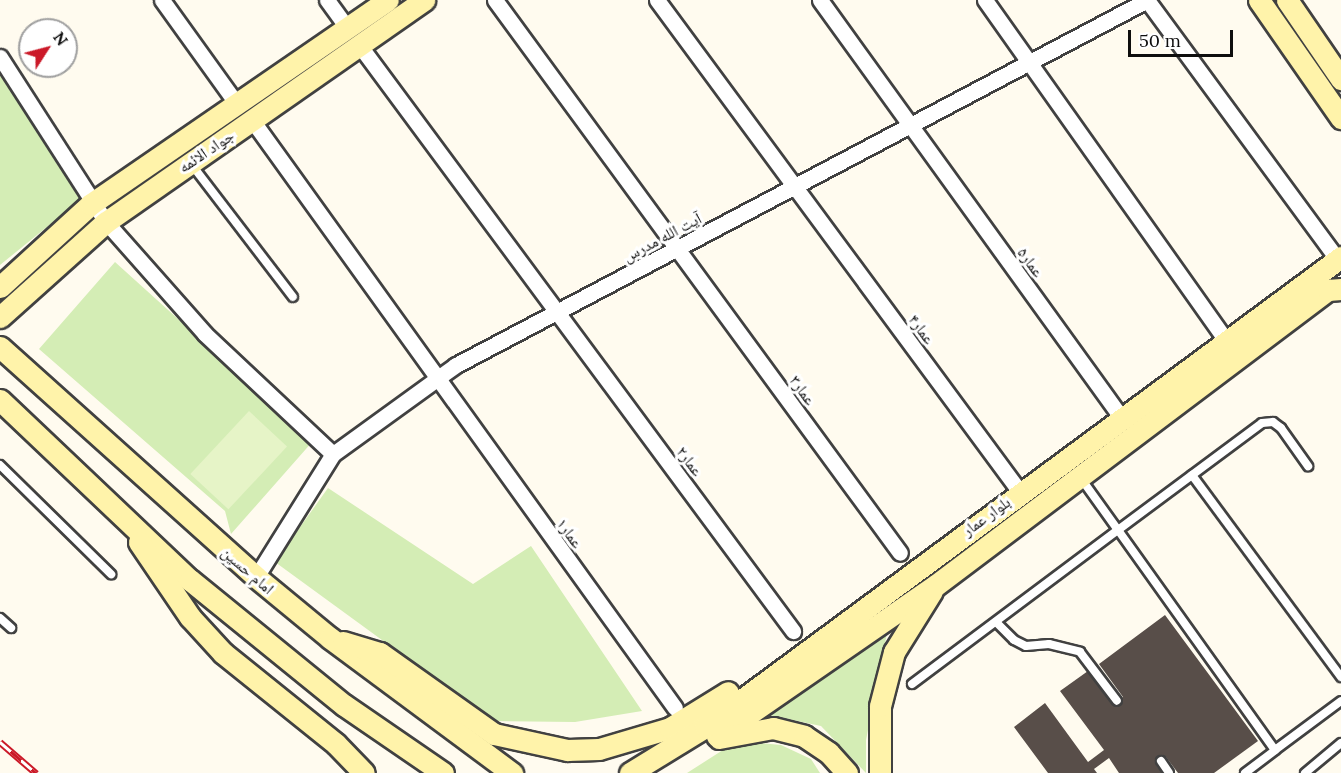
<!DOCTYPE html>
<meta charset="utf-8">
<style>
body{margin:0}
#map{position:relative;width:1341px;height:773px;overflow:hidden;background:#fffbef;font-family:Lora,"Noto Naskh Arabic",serif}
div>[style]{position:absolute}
.green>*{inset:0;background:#d4edb5}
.pitch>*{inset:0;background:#e6f4c7;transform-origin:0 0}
.building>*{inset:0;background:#584e49}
.roads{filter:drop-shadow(2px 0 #414141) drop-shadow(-2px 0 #414141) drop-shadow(0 2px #414141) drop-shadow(0 -2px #414141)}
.lane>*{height:8px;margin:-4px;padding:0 4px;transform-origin:4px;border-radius:4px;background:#fff}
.street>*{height:15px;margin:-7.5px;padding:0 7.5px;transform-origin:7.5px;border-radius:7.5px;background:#fff}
.secondary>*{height:21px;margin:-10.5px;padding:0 10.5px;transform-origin:10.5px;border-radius:10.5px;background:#fff3aa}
.rail>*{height:7px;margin-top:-3.5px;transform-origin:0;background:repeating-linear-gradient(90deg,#fff 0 14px,#cb1928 0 28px);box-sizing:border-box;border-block:2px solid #cb1928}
span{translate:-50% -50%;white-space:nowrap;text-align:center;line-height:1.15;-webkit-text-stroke:6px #fff;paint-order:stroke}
.street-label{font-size:16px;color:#0e0e0e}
.north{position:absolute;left:18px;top:18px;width:60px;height:60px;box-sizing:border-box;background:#fff;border:2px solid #9f9f9f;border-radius:50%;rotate:54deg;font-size:16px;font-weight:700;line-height:24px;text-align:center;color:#0e0e0e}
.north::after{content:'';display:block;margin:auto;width:21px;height:27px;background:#cb1928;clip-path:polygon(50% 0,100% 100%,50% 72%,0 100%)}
.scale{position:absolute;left:1128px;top:30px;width:105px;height:27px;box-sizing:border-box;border:3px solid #0e0e0e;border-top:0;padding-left:8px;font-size:18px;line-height:21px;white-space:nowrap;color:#0e0e0e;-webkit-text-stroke:4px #fff;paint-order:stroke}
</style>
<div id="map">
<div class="green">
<i style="clip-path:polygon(0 68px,90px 192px,0 265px)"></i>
<i style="clip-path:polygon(115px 262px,313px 441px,231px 534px,225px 511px,39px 349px)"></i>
<i style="clip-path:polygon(328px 488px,473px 584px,531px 546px,642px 711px,575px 722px,493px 721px,275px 562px)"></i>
<i style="clip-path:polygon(888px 628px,866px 740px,866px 773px,821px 726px,769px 715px)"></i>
<i style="clip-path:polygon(737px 741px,781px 745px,811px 759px,820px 773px,687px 773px)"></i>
</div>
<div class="pitch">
<i style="left:249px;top:411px;width:52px;height:86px;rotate:43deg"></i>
</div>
<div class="building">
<i style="clip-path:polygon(1165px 615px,1258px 741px,1214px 773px,1178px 773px,1166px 757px,1156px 765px,1162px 773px,1119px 773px,1109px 758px,1094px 769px,1097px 773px,1048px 773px,1014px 727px,1045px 703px,1088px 762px,1104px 750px,1060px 691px,1088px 671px,1113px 704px,1123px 697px,1099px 664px)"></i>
</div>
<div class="roads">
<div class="lane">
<i style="left:192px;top:165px;width:166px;rotate:52.6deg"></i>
<i style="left:0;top:465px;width:156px;rotate:44.5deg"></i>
<i style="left:1192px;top:475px;width:251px;rotate:53.6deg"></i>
<i style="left:1080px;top:477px;width:65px;rotate:54.4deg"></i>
<i style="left:1118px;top:530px;width:179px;rotate:-36.6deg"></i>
<i style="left:1262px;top:423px;width:11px;rotate:-5deg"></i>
<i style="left:1273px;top:422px;width:10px;rotate:37deg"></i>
<i style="left:1281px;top:428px;width:47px;rotate:54.6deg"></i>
<i style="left:0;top:618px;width:15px;rotate:42deg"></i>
<i style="left:996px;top:622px;width:25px;rotate:45deg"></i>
<i style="left:1014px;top:640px;width:13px;rotate:27deg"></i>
<i style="left:1026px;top:646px;width:23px;rotate:-5deg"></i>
<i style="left:1049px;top:644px;width:32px;rotate:14deg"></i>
<i style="left:1080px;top:652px;width:61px;rotate:52.9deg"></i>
<i style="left:912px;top:684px;width:257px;rotate:-36.8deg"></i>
<i style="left:1118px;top:530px;width:270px;rotate:54.5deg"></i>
<i style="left:1275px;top:750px;width:82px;rotate:-36.6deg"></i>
<i style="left:1161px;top:761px;width:14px;rotate:56deg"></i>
<i style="left:1245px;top:773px;width:38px;rotate:-37deg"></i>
<i style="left:1305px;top:773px;width:47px;rotate:-39.8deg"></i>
</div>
<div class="street">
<i style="left:162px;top:0;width:127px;rotate:54.3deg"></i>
<i style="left:327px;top:0;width:36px;rotate:54deg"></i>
<i style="left:495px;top:0;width:685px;rotate:53.78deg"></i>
<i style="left:657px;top:0;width:611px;rotate:53.58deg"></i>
<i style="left:820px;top:0;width:514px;rotate:54.18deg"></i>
<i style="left:985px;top:0;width:417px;rotate:54.7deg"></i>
<i style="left:1147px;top:0;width:321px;rotate:53.7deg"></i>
<i style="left:360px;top:46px;width:728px;rotate:53.49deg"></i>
<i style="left:0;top:57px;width:196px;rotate:57.3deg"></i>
<i style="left:106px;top:222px;width:149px;rotate:48.5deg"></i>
<i style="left:205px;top:334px;width:175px;rotate:43.2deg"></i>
<i style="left:252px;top:120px;width:724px;rotate:54.27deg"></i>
<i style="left:256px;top:577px;width:145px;rotate:-58deg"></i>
<i style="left:333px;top:454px;width:152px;rotate:-35.9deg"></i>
<i style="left:456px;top:365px;width:781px;rotate:-27.84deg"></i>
</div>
<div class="secondary">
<i style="left:1259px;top:0;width:144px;rotate:55.2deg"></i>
<i style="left:1287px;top:0;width:96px;rotate:55.6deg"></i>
<i style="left:0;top:287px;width:123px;rotate:-42.4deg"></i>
<i style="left:91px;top:204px;width:360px;rotate:-34.5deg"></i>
<i style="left:0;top:317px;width:142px;rotate:-41.9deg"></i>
<i style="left:106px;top:222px;width:388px;rotate:-34.9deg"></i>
<i style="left:0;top:347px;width:344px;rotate:41.9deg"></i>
<i style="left:256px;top:577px;width:96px;rotate:39.5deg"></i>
<i style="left:330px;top:638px;width:227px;rotate:36.6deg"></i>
<i style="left:0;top:400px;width:262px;rotate:43.5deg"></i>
<i style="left:190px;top:580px;width:198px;rotate:39.1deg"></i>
<i style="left:344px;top:705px;width:120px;rotate:34.5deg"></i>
<i style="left:139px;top:542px;width:91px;rotate:55.8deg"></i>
<i style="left:190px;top:617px;width:49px;rotate:47.5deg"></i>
<i style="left:223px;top:653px;width:145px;rotate:38.8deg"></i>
<i style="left:336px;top:744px;width:40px;rotate:46deg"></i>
<i style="left:343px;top:642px;width:39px;rotate:17deg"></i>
<i style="left:380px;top:653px;width:140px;rotate:35.4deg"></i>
<i style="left:494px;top:734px;width:75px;rotate:12.4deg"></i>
<i style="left:567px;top:750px;width:32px;rotate:-2deg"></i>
<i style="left:599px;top:749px;width:74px;rotate:-16.5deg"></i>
<i style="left:670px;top:728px;width:68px;rotate:-31.8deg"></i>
<i style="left:717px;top:736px;width:266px;rotate:-34.6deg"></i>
<i style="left:936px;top:585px;width:491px;rotate:-37deg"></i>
<i style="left:1328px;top:290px;width:13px;rotate:-4deg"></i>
<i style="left:719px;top:738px;width:55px;rotate:-10.5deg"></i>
<i style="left:773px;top:728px;width:32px;rotate:14deg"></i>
<i style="left:804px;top:736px;width:30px;rotate:34deg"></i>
<i style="left:829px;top:753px;width:27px;rotate:48deg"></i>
<i style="left:630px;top:773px;width:88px;rotate:-31.5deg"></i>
<i style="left:705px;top:727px;width:791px;rotate:-36.46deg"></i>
<i style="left:880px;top:773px;width:67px;rotate:-90deg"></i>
<i style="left:880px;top:706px;width:56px;rotate:-75.5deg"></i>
<i style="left:894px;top:652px;width:72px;rotate:-58.1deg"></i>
</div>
</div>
<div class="rail">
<i style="left:0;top:742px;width:48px;rotate:40.7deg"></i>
</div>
<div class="street-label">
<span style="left:206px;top:151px;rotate:-34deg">جواد الائمه</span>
<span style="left:662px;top:237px;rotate:-28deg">آیت الله مدرس</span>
<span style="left:1031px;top:262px;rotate:54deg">عمار۵</span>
<span style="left:922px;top:329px;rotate:54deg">عمار۴</span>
<span style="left:803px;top:390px;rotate:54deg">عمار۳</span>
<span style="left:690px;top:461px;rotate:53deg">عمار۲</span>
<span style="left:986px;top:516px;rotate:-36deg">بلوار عمار</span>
<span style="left:570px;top:533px;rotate:54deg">عمار۱</span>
<span style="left:248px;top:570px;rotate:41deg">امام حسین</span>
</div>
<div class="north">N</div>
<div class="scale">50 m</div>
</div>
